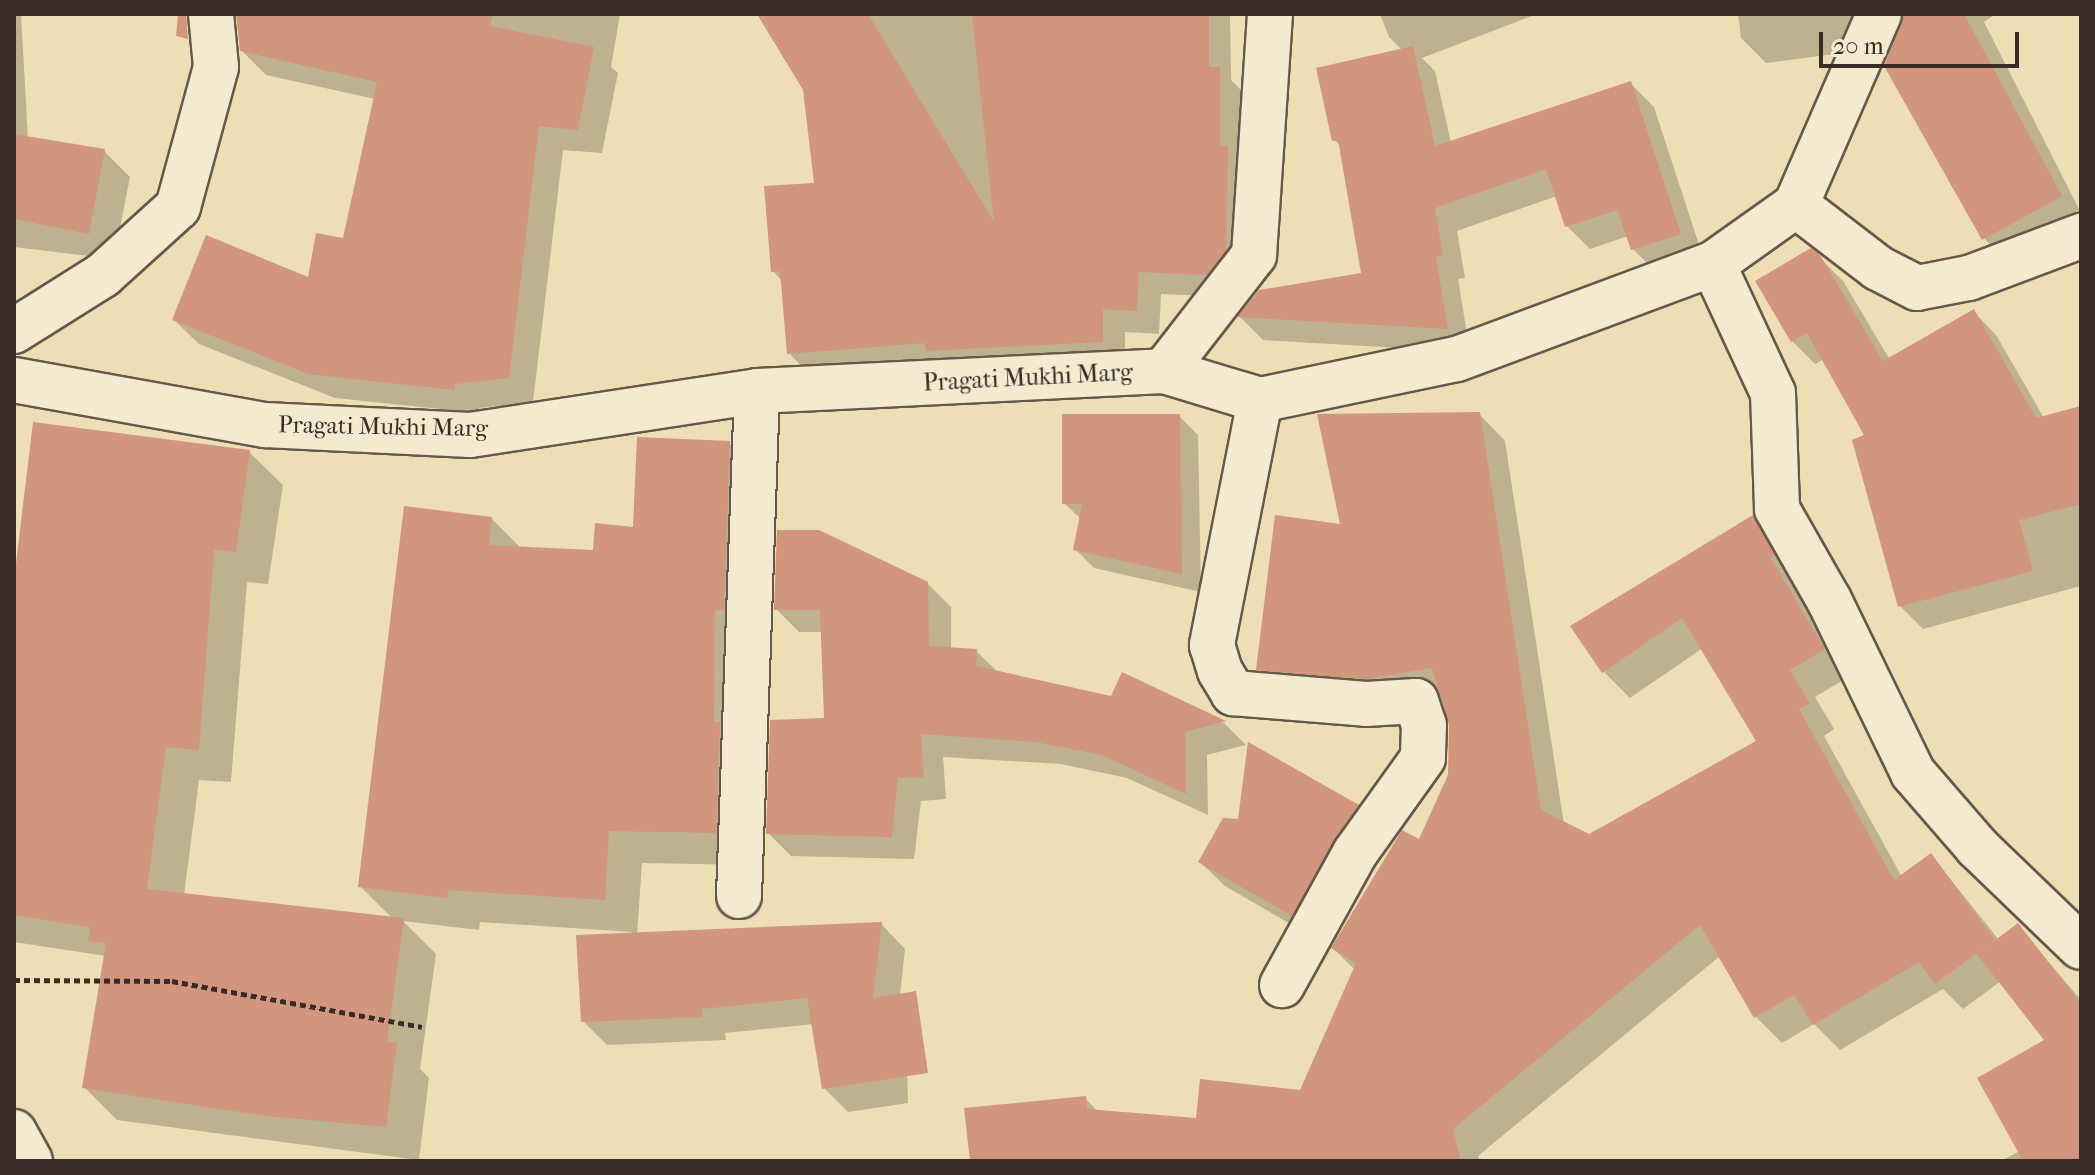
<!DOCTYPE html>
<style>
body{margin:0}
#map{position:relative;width:2095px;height:1175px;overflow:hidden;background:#eddeb5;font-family:"IM FELL French Canon",serif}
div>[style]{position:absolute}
.shadow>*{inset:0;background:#0003}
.building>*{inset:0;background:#d2957e}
.path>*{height:5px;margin-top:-2.5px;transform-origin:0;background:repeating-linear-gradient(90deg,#392b26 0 6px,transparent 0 10px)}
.roads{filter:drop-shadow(2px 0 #66584a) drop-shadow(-2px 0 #66584a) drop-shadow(0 2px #66584a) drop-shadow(0 -2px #66584a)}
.minor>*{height:44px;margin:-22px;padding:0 22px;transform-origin:22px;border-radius:22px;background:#f3eacf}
span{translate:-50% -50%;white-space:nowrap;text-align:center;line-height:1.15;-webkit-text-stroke:8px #f3eacf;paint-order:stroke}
.street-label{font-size:24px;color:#392b26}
.frame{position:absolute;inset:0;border:16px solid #392b26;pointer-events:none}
.scale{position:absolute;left:1819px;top:32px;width:200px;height:36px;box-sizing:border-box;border:4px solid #392b26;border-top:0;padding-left:10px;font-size:24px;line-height:28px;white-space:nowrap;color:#392b26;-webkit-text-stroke:6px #f3eacf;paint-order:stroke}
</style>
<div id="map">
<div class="shadow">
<i style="clip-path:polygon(14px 14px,21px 14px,28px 139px,104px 151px,130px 177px,114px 259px,14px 247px)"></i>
<i style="clip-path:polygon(236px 14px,620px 14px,611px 67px,618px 73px,602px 153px,563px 150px,533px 402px,479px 408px,479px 413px,335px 398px,199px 344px,174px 320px,310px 279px,345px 241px,375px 99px,266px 75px,241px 50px)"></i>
<i style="clip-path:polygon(759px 14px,1230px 14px,1231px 80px,1243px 92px,1231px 297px,1161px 294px,1159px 334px,1125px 332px,1125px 364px,812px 377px,789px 353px,783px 282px,773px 271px,816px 184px,805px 89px)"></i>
<i style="clip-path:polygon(1380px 14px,1537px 14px,1422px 58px,1435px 71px,1451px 143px,1631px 84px,1654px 107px,1703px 257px,1656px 272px,1633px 249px,1628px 236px,1590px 249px,1567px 226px,1557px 196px,1457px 231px,1465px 278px,1458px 279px,1470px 352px,1263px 340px,1240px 317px,1363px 274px,1342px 147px,1334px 140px,1402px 50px,1389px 37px)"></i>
<i style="clip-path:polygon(1738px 14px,1888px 14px,1871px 49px,1766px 63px,1741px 38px)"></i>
<i style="clip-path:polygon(1917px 14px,1996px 14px,1984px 22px,2081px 213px,2081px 223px,2008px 263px,1984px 238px)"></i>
<i style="clip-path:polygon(1819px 257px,1843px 281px,1890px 360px,1974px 312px,1996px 335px,2044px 418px,2081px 408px,2081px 586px,1923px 629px,1900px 606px,1867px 436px,1824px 359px,1815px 364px,1792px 341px)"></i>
<i style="clip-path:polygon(1479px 414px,1505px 441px,1564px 824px,1589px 836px,1759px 742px,1703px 648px,1630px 698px,1604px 672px,1572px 627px,1753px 517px,1779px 543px,1850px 676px,1815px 697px,1834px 729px,1824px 736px,1902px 877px,1931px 855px,1999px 940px,2018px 926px,2081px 1000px,2081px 1161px,2001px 1161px,2020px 1151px,2047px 1041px,2001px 981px,1963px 1009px,1943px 989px,1840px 1050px,1814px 1024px,1782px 1043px,1756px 1017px,1720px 956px,1478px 1156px,1480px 1161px,972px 1161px,1085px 1098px,1098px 1112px,1197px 1121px,1301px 1092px,1355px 970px,1333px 948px,1420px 842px,1450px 775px,1450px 717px,1443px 696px,1394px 704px,1285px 695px,1259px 669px,1343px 526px)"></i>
<i style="clip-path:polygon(1179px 416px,1198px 435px,1201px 592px,1094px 568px,1075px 549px,1081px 519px,1064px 503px)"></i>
<i style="clip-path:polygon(729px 443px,762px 476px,749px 865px,642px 863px,637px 935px,881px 924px,905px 949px,898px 1015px,906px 1023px,908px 1103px,848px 1112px,824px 1088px,814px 1024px,725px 1033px,726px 1040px,607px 1045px,583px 1021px,632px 932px,480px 922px,479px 930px,403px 921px,436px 954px,420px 1069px,429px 1078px,419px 1160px,117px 1120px,84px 1087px,106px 956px,14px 942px,14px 597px,249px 452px,283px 485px,268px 584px,247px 582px,231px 782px,199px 780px,184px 895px,393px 919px,360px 886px,491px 518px,521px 548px,595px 552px,634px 529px)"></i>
<i style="clip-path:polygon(927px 583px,951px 607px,951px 649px,976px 651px,999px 673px,1112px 699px,1123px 675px,1224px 723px,1246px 745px,1207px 755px,1208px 815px,1127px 778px,1061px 764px,943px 757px,946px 799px,921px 801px,914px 859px,791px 856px,768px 833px,826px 720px,822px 632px,799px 632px,776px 609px)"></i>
<i style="clip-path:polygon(1358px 806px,1382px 831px,1316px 939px,1225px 886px,1200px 862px,1240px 821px)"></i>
</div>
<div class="building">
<i style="clip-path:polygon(178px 14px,186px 14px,188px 39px,176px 36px)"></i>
<i style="clip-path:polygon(236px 14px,493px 14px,490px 26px,594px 47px,578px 130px,539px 126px,509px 378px,455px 384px,455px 390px,308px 374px,172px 320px,206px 235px,308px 277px,316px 233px,343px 238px,377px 82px,240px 51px)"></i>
<i style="clip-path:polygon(757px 14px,868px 14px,994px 222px,972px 14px,1209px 14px,1209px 67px,1220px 67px,1220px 146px,1228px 146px,1226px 251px,1207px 275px,1139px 272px,1137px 311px,1103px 309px,1103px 342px,926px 351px,925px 343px,787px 354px,780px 271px,771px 272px,764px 186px,814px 183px,803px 90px)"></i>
<i style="clip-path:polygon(1904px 14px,1964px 14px,2062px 196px,1982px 240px,1884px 66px)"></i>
<i style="clip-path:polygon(1413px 46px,1435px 146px,1631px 81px,1681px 234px,1631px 250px,1617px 210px,1565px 227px,1546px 169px,1435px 208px,1443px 256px,1436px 257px,1448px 329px,1237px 317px,1259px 290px,1361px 273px,1338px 140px,1332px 141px,1316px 68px)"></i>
<i style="clip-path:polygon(14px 134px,105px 149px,89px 234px,14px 219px)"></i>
<i style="clip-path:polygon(1811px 248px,1820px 255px,1883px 361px,1974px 309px,2036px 418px,2081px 406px,2081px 504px,2019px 520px,2033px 571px,1898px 607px,1852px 440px,1864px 435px,1807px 333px,1791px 342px,1755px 281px)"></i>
<i style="clip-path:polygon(1480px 412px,1541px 810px,1589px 834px,1756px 741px,1682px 618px,1602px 673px,1570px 626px,1753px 515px,1775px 555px,1771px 558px,1825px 649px,1790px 670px,1810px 703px,1799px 709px,1894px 880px,1931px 853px,1995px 940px,1935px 984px,1919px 962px,1813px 1025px,1794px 995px,1754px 1018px,1700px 925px,1453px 1129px,1461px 1161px,970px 1161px,964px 1108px,1086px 1096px,1087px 1109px,1196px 1118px,1200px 1079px,1300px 1090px,1356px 963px,1331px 948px,1402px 830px,1419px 839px,1448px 775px,1449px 725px,1432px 668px,1366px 679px,1256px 670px,1275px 515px,1340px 524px,1317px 414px)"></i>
<i style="clip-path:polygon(1062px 414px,1180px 414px,1182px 574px,1073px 550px,1082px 504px,1062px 504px)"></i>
<i style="clip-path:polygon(33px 422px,250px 450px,236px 552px,214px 550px,199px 750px,166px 747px,147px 889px,404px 918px,387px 1042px,397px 1043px,386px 1127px,266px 1116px,82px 1088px,106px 943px,88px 941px,90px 927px,14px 915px,14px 580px)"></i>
<i style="clip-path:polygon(637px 437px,730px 441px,724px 610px,715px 610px,714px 722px,720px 722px,716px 833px,609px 831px,605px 900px,448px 890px,447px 898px,358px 887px,404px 506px,492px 517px,489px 545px,593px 550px,595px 523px,633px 527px)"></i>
<i style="clip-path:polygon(777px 530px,819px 530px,928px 582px,929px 646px,977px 649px,976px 666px,1111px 696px,1122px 672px,1226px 721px,1185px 732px,1186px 794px,1102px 755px,1036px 742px,921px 734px,924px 777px,898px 778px,892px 837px,766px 834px,770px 720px,824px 718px,820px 610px,774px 610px)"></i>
<i style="clip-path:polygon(1248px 742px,1359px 805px,1292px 916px,1198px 862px,1223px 818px,1238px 819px)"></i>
<i style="clip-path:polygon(882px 922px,873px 998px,916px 991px,928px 1073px,822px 1089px,807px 998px,702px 1009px,702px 1017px,581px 1022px,576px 935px)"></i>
<i style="clip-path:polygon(2018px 923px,2081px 1004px,2081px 1161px,2023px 1161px,1977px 1078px,2044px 1040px,1977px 954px)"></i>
</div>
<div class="path">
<i style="left:14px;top:980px;width:158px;rotate:0.4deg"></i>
<i style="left:172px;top:981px;width:254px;rotate:10.4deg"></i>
</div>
<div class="roads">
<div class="minor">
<i style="left:1796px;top:205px;width:103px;rotate:37.5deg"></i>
<i style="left:1878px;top:268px;width:44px;rotate:27.1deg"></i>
<i style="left:1917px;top:288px;width:53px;rotate:-10.9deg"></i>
<i style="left:1969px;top:278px;width:120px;rotate:-20.6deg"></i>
<i style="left:1713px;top:264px;width:142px;rotate:65.1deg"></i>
<i style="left:1773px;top:393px;width:116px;rotate:88deg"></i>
<i style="left:1777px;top:509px;width:105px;rotate:60.3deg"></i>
<i style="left:1829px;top:600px;width:192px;rotate:64.1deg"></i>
<i style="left:1913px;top:773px;width:98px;rotate:49.1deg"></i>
<i style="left:1977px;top:847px;width:144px;rotate:43.9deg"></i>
<i style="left:14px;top:331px;width:105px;rotate:-32.2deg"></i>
<i style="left:103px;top:275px;width:101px;rotate:-42.2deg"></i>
<i style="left:178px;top:207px;width:145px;rotate:-74.8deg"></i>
<i style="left:216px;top:67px;width:53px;rotate:-95.4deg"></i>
<i style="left:1164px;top:371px;width:147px;rotate:-52.2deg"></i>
<i style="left:1254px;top:255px;width:242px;rotate:-86.2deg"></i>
<i style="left:14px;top:380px;width:255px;rotate:10.2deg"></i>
<i style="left:265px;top:425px;width:205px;rotate:2.8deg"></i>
<i style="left:470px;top:435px;width:290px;rotate:-8.7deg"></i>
<i style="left:757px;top:391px;width:407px;rotate:-2.8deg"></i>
<i style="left:1164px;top:371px;width:100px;rotate:16.8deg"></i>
<i style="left:1260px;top:400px;width:201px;rotate:-11.8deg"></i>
<i style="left:1457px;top:359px;width:273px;rotate:-20.4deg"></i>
<i style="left:1713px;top:264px;width:102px;rotate:-35.4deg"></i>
<i style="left:1796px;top:205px;width:208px;rotate:-66.5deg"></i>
<i style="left:1260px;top:400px;width:250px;rotate:101.1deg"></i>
<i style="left:1212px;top:645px;width:27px;rotate:73deg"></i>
<i style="left:1220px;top:671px;width:26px;rotate:59deg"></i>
<i style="left:1233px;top:693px;width:133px;rotate:4.7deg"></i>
<i style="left:1366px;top:704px;width:50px;rotate:-3.4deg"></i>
<i style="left:1416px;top:701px;width:25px;rotate:72deg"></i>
<i style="left:1424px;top:725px;width:33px;rotate:92deg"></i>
<i style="left:1423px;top:758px;width:117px;rotate:125.6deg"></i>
<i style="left:1355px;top:853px;width:151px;rotate:118.9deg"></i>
<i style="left:739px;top:896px;width:505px;rotate:-87.96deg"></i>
<i style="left:14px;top:1132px;width:33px;rotate:61deg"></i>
</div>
</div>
<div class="street-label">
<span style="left:1028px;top:378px;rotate:-3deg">Pragati Mukhi Marg</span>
<span style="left:383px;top:427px;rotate:1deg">Pragati Mukhi Marg</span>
</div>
<div class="frame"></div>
<div class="scale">20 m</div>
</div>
